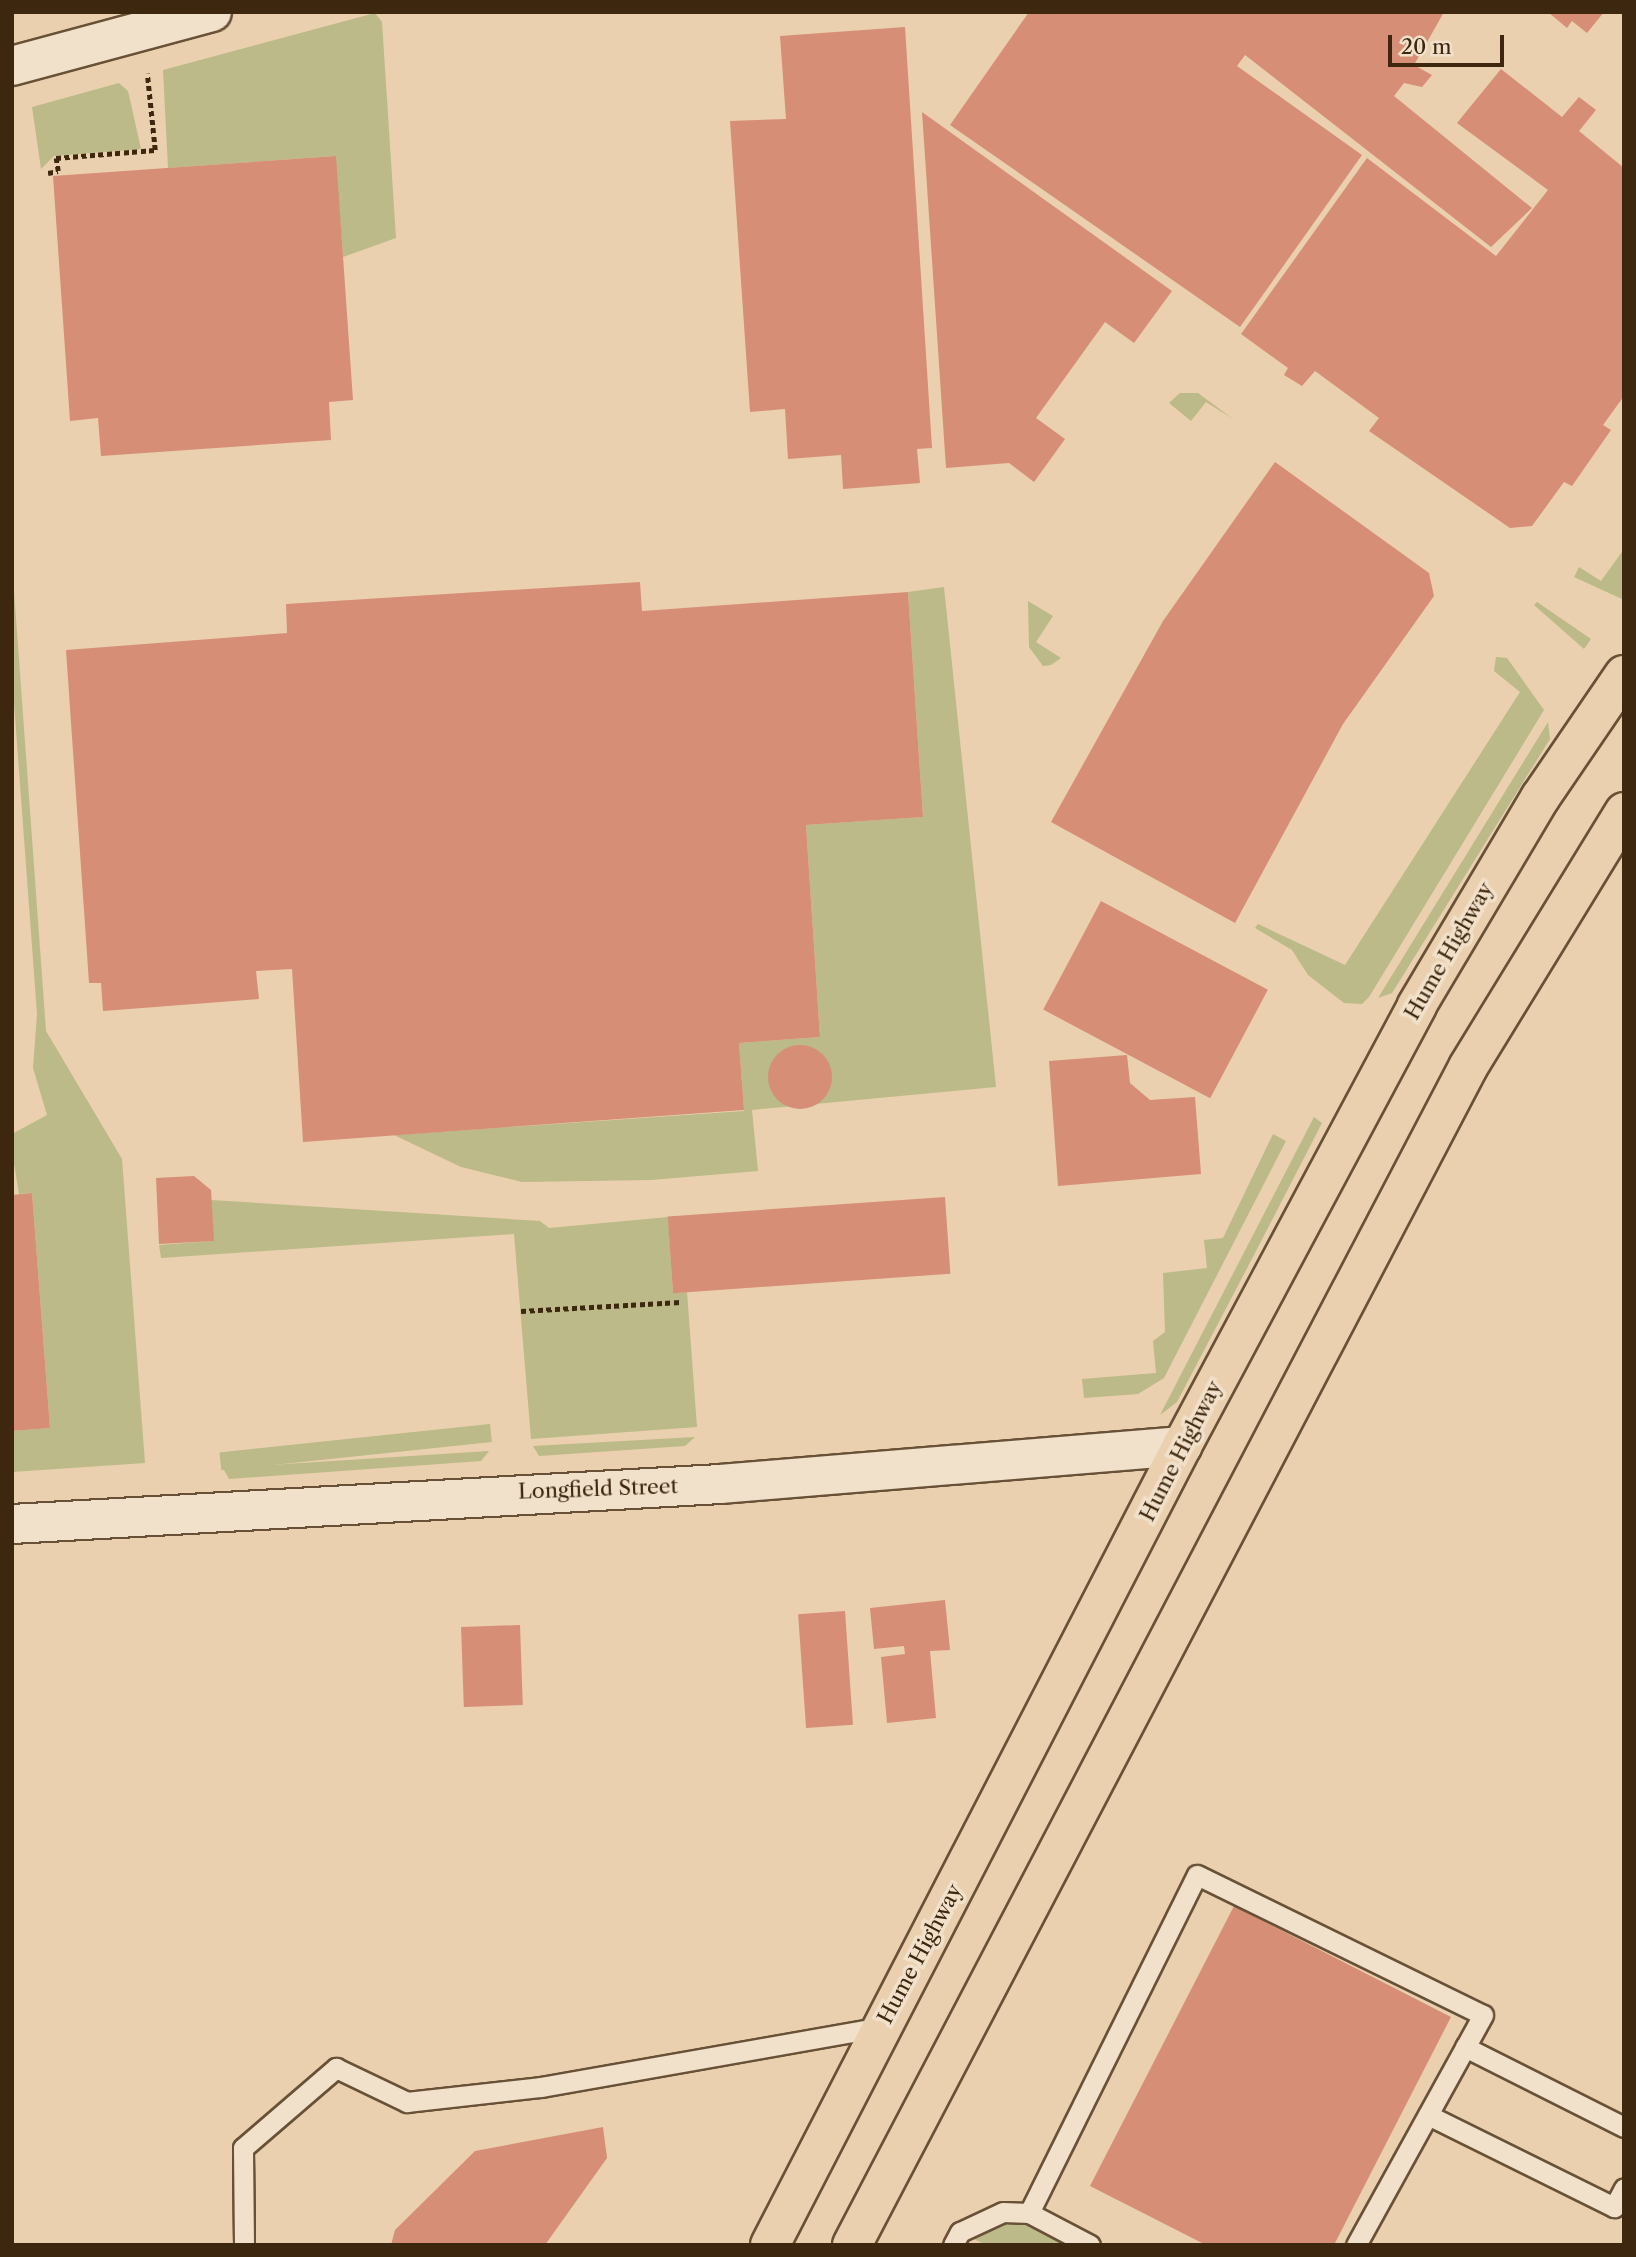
<!DOCTYPE html>
<style>
body{margin:0}
#map{position:relative;width:1636px;height:2257px;overflow:hidden;background:#ead0ae;font-family:"Libre Caslon Text",serif}
div>[style]{position:absolute}
.green>*{inset:0;background:#bbba88;transform-origin:0 0}
.building>*{inset:0;background:#d68e77;transform-origin:0 0}
.round{border-radius:50%}
.path>*{height:4.5px;margin-top:-2.25px;transform-origin:0;background:repeating-linear-gradient(90deg,#3d270f 0 5px,transparent 0 8.5px)}
.roads{filter:drop-shadow(2px 0 #685137) drop-shadow(-2px 0 #685137) drop-shadow(0 2px #685137) drop-shadow(0 -2px #685137)}
.lane>*{height:19px;margin:-9.5px;padding:0 9.5px;transform-origin:9.5px;border-radius:9.5px;background:#f1e0ca}
.street>*{height:38px;margin:-19px;padding:0 19px;transform-origin:19px;border-radius:19px;background:#f1e0ca}
.secondary>*{height:38px;margin:-19px;padding:0 19px;transform-origin:19px;border-radius:19px;background:#f1e0ca}
.highway>*{height:38px;margin:-19px;padding:0 19px;transform-origin:19px;border-radius:19px;background:#ead0ae}
span{translate:-50% -50%;white-space:nowrap;text-align:center;line-height:1.15;-webkit-text-stroke:7px #f1e0ca;paint-order:stroke}
.street-label{font-size:21px;color:#3d270f}
.frame{position:absolute;inset:0;border:14px solid #3d270f;pointer-events:none}
.scale{position:absolute;left:1388px;top:35px;width:116px;height:32px;box-sizing:border-box;border:4px solid #3d270f;border-top:0;padding-left:9px;font-size:21px;line-height:24px;white-space:nowrap;color:#3d270f;-webkit-text-stroke:5px #f1e0ca;paint-order:stroke}
</style>
<div id="map">
<div class="green">
<i style="clip-path:polygon(375px 13px,382px 22px,396px 238px,343px 257px,335px 156px,168px 168px,163px 70px)"></i>
<i style="clip-path:polygon(119px 83px,128px 91px,141px 149px,54px 156px,41px 169px,32px 107px)"></i>
<i style="clip-path:polygon(1180px 393px,1198px 393px,1233px 419px,1206px 402px,1191px 421px,1169px 403px)"></i>
<i style="clip-path:polygon(1624px 549px,1622px 599px,1574px 577px,1579px 567px,1601px 581px)"></i>
<i style="clip-path:polygon(12px 563px,46px 1031px,122px 1159px,145px 1463px,12px 1472px,12px 1431px,50px 1428px,32px 1193px,19px 1194px,12px 1151px,12px 1134px,47px 1115px,33px 1068px,37px 1014px,12px 676px)"></i>
<i style="clip-path:polygon(944px 587px,996px 1087px,752px 1110px,758px 1171px,651px 1180px,522px 1182px,461px 1167px,394px 1135px,744px 1111px,739px 1043px,820px 1037px,806px 825px,923px 817px,908px 592px)"></i>
<i style="clip-path:polygon(1028px 601px,1053px 616px,1036px 642px,1061px 658px,1051px 665px,1043px 666px,1029px 647px)"></i>
<i style="clip-path:polygon(1537px 602px,1591px 639px,1584px 649px,1534px 605px)"></i>
<i style="clip-path:polygon(1496px 657px,1507px 658px,1544px 710px,1369px 997px,1362px 1004px,1344px 1003px,1308px 975px,1292px 950px,1255px 928px,1258px 924px,1345px 965px,1520px 692px,1494px 671px)"></i>
<i style="clip-path:polygon(1548px 722px,1550px 739px,1402px 977px,1392px 993px,1378px 998px)"></i>
<i style="clip-path:polygon(1314px 1117px,1322px 1123px,1255px 1253px,1177px 1402px,1160px 1415px)"></i>
<i style="clip-path:polygon(1273px 1134px,1286px 1141px,1164px 1378px,1138px 1394px,1084px 1398px,1082px 1379px,1156px 1373px,1153px 1341px,1165px 1332px,1163px 1273px,1207px 1268px,1204px 1240px,1223px 1238px)"></i>
<i style="clip-path:polygon(211px 1200px,540px 1221px,549px 1228px,668px 1217px,673px 1293px,687px 1292px,697px 1427px,531px 1439px,514px 1234px,161px 1258px,159px 1245px,213px 1241px)"></i>
<i style="left:490px;top:1424px;width:18px;height:272px;rotate:84deg"></i>
<i style="clip-path:polygon(695px 1437px,685px 1446px,539px 1456px,533px 1446px)"></i>
<i style="clip-path:polygon(489px 1451px,481px 1461px,229px 1479px,223px 1468px)"></i>
<i style="clip-path:polygon(1013px 2216px,1068px 2244px,1067px 2245px,986px 2245px,970px 2237px)"></i>
</div>
<div class="building">
<i style="clip-path:polygon(1029px 12px,1444px 12px,1414px 65px,1432px 75px,1422px 87px,1404px 83px,1394px 96px,1532px 208px,1491px 247px,1245px 55px,1237px 66px,1362px 155px,1240px 327px,950px 125px)"></i>
<i style="clip-path:polygon(1548px 12px,1604px 12px,1587px 33px,1572px 21px,1567px 28px)"></i>
<i style="clip-path:polygon(905px 27px,932px 448px,917px 449px,920px 483px,843px 489px,841px 455px,788px 459px,785px 409px,750px 412px,730px 121px,786px 119px,780px 36px)"></i>
<i style="clip-path:polygon(1501px 69px,1562px 117px,1579px 97px,1596px 110px,1579px 131px,1624px 168px,1624px 396px,1603px 425px,1611px 430px,1572px 486px,1564px 482px,1532px 526px,1510px 528px,1369px 431px,1379px 418px,1315px 371px,1302px 386px,1284px 375px,1288px 368px,1241px 334px,1367px 158px,1496px 256px,1548px 190px,1457px 123px)"></i>
<i style="clip-path:polygon(922px 112px,1172px 291px,1134px 343px,1105px 322px,1036px 418px,1065px 439px,1034px 482px,1009px 463px,946px 468px)"></i>
<i style="clip-path:polygon(336px 156px,353px 400px,329px 402px,331px 440px,101px 456px,98px 418px,70px 421px,53px 176px)"></i>
<i style="clip-path:polygon(1275px 462px,1429px 573px,1434px 596px,1343px 724px,1235px 923px,1051px 822px,1163px 621px)"></i>
<i style="clip-path:polygon(640px 582px,642px 611px,908px 592px,923px 817px,806px 825px,820px 1037px,739px 1043px,744px 1110px,303px 1142px,292px 969px,256px 971px,259px 999px,103px 1011px,101px 983px,89px 983px,66px 650px,287px 633px,286px 604px)"></i>
<i style="left:1101px;top:901px;width:189px;height:123px;rotate:28deg"></i>
<i class="round" style="left:768px;top:1045px;width:64px;height:64px"></i>
<i style="clip-path:polygon(1127px 1055px,1130px 1083px,1150px 1100px,1195px 1097px,1201px 1174px,1058px 1186px,1049px 1061px)"></i>
<i style="clip-path:polygon(194px 1176px,211px 1190px,214px 1241px,159px 1244px,156px 1178px)"></i>
<i style="clip-path:polygon(32px 1193px,50px 1428px,12px 1431px,12px 1195px)"></i>
<i style="left:945px;top:1197px;width:77px;height:278px;rotate:86deg"></i>
<i style="clip-path:polygon(945px 1600px,950px 1650px,930px 1651px,936px 1718px,887px 1723px,881px 1657px,905px 1654px,904px 1646px,874px 1649px,870px 1608px)"></i>
<i style="left:845px;top:1611px;width:114px;height:47px;rotate:86deg"></i>
<i style="left:520px;top:1625px;width:80px;height:59px;rotate:88deg"></i>
<i style="clip-path:polygon(1234px 1906px,1451px 2017px,1334px 2245px,1206px 2245px,1090px 2186px)"></i>
<i style="clip-path:polygon(603px 2127px,607px 2158px,545px 2245px,391px 2245px,395px 2230px,475px 2151px)"></i>
</div>
<div class="path">
<i style="left:48px;top:173px;width:10px;rotate:-11deg"></i>
<i style="left:58px;top:171px;width:13px;rotate:-99deg"></i>
<i style="left:56px;top:158px;width:99px;rotate:-4.6deg"></i>
<i style="left:155px;top:150px;width:77px;rotate:-95.9deg"></i>
<i style="left:521px;top:1311px;width:160px;rotate:-3.2deg"></i>
</div>
<div class="roads">
<div class="lane">
<i style="left:1465px;top:2047px;width:178px;rotate:26.7deg"></i>
<i style="left:1428px;top:2115px;width:208px;rotate:26.3deg"></i>
<i style="left:1614px;top:2207px;width:21px;rotate:-62deg"></i>
<i style="left:244px;top:2245px;width:97px;rotate:-90.6deg"></i>
<i style="left:243px;top:2148px;width:123px;rotate:-40.7deg"></i>
<i style="left:336px;top:2068px;width:79px;rotate:25.6deg"></i>
<i style="left:407px;top:2102px;width:135px;rotate:-6.4deg"></i>
<i style="left:541px;top:2087px;width:346px;rotate:-10deg"></i>
<i style="left:953px;top:2245px;width:15px;rotate:-62deg"></i>
<i style="left:960px;top:2232px;width:47px;rotate:-24.9deg"></i>
<i style="left:1003px;top:2212px;width:26px;rotate:2deg"></i>
<i style="left:1090px;top:2245px;width:69px;rotate:-152.3deg"></i>
<i style="left:1029px;top:2213px;width:377px;rotate:-63.6deg"></i>
<i style="left:1197px;top:1875px;width:318px;rotate:26.1deg"></i>
<i style="left:1483px;top:2015px;width:263px;rotate:118.9deg"></i>
</div>
<div class="street">
<i style="left:12px;top:1524px;width:709px;rotate:-3.23deg"></i>
<i style="left:720px;top:1484px;width:464px;rotate:-4.7deg"></i>
</div>
<div class="secondary">
<i style="left:12px;top:66px;width:207px;rotate:-15.1deg"></i>
</div>
<div class="highway">
<i style="left:770px;top:2245px;width:899px;rotate:-62.72deg"></i>
<i style="left:1182px;top:1446px;width:500px;rotate:-61.9deg"></i>
<i style="left:1417px;top:1005px;width:241px;rotate:-59.3deg"></i>
<i style="left:1540px;top:798px;width:149px;rotate:-55.7deg"></i>
<i style="left:852px;top:2245px;width:1329px;rotate:-62.39deg"></i>
<i style="left:1468px;top:1067px;width:299px;rotate:-58.5deg"></i>
</div>
</div>
<div class="street-label">
<span style="left:1449px;top:951px;rotate:-60deg">Hume Highway</span>
<span style="left:1181px;top:1451px;rotate:-63deg">Hume Highway</span>
<span style="left:598px;top:1489px;rotate:-2deg">Longfield Street</span>
<span style="left:920px;top:1954px;rotate:-62deg">Hume Highway</span>
</div>
<div class="frame"></div>
<div class="scale">20 m</div>
</div>
